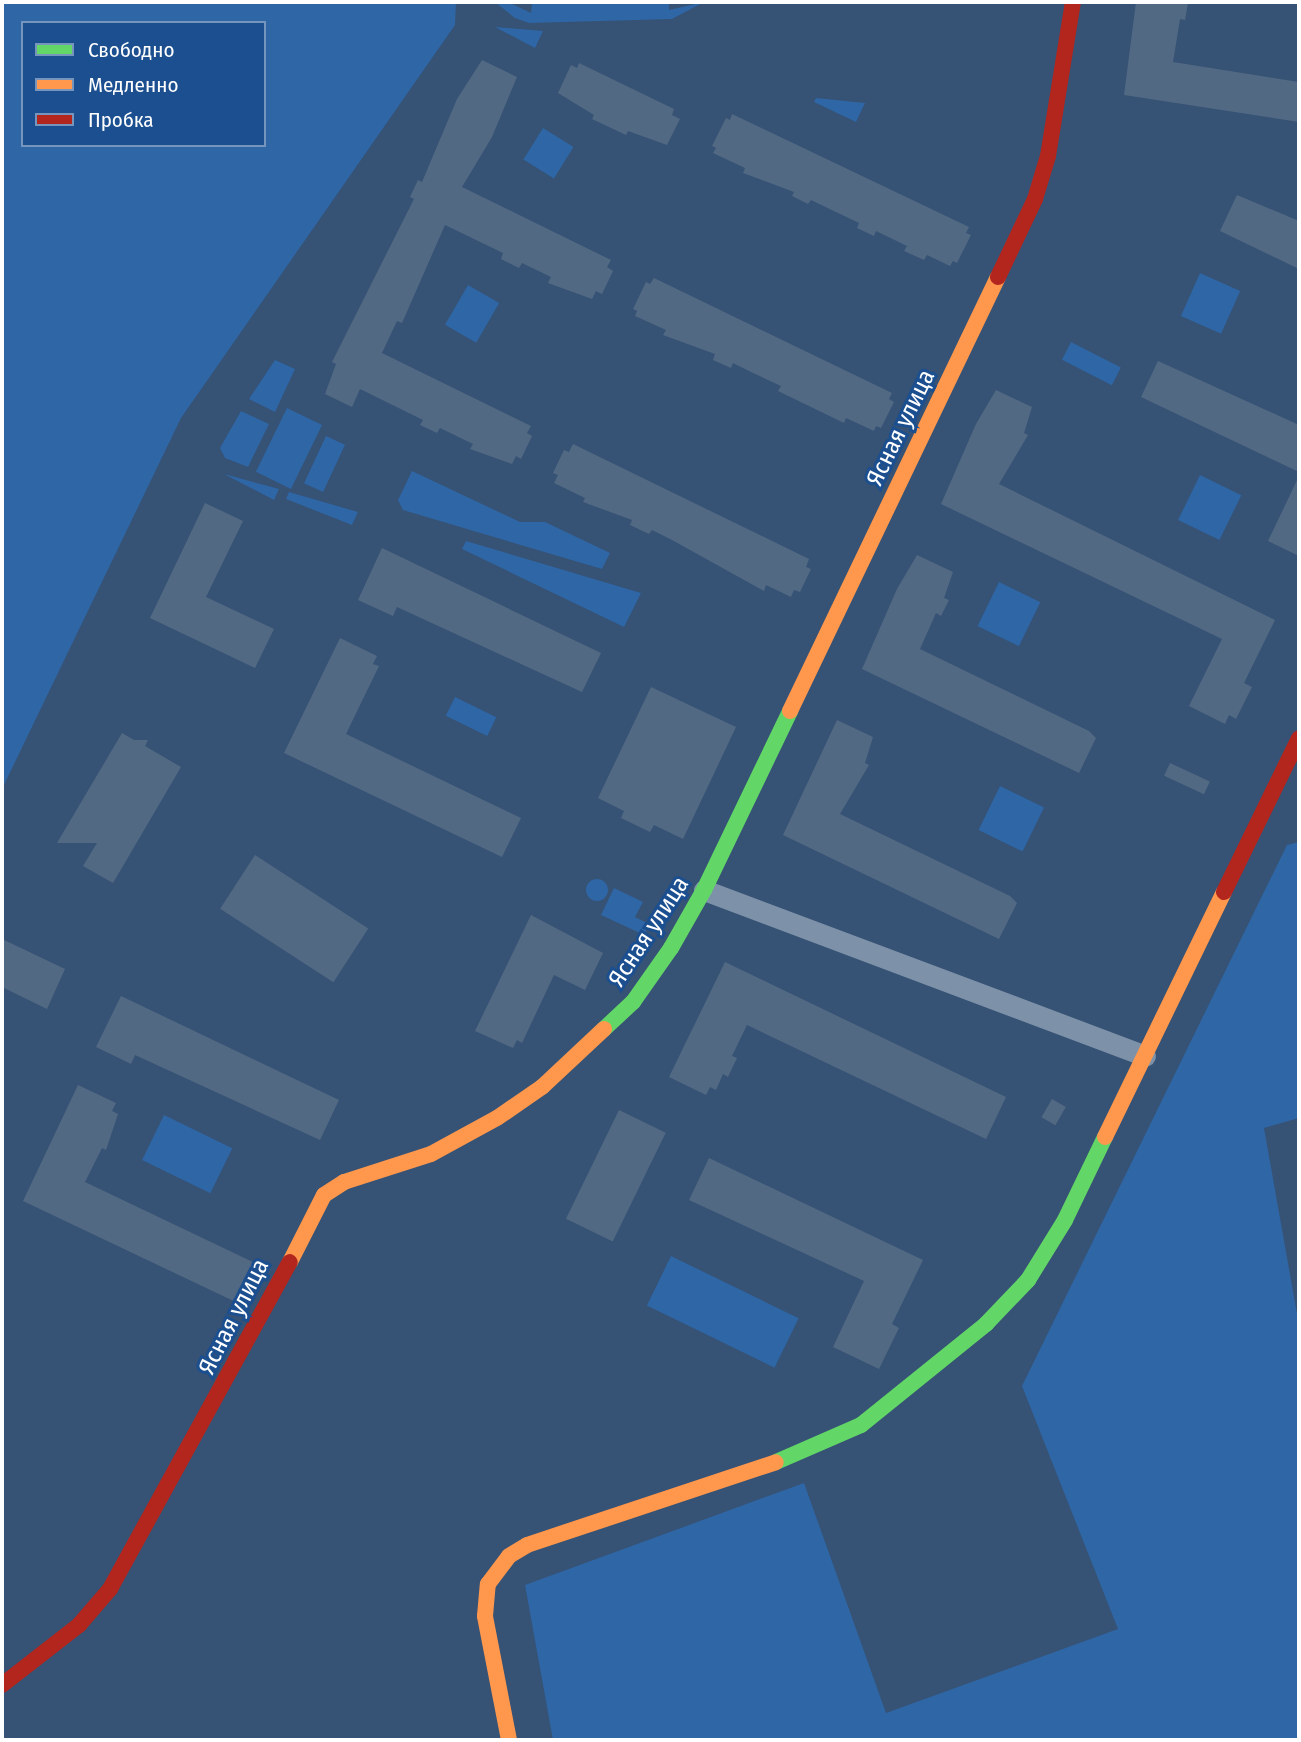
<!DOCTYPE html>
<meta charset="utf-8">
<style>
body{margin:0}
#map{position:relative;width:1301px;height:1742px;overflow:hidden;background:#365274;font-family:"Fira Sans Condensed",sans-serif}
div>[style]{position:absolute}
.green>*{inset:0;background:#2f66a5;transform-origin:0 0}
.round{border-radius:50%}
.building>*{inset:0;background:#526984;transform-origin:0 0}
.street>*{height:21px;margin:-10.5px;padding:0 10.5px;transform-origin:10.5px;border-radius:10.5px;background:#7d92a8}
.fast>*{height:16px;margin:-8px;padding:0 8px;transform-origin:8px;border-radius:8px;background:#63d668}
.slow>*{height:16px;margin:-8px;padding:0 8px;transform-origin:8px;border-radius:8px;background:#ff974d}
.jam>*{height:16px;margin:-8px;padding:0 8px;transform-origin:8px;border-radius:8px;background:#b3261e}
span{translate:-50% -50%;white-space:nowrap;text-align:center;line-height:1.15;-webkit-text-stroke:6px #1b4f8f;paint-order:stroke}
.street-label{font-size:24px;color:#fff}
.frame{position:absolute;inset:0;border:4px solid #fff;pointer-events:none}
.legend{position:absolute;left:21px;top:21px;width:245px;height:126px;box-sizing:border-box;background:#1b4f8f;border:2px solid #7695bc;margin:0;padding:9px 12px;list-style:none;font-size:21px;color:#fff}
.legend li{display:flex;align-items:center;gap:14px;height:35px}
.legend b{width:35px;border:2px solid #7695bc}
</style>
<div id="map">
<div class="green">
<i style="clip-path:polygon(evenodd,2px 2px,456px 2px,455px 25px,181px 418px,2px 789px,2px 2px,23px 23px,264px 23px,264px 145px,23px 145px,23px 23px)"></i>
<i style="clip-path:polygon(495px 2px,508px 2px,531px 13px,532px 2px,669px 2px,669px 10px,704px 2px,672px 19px,529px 23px,515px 18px)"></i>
<i style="clip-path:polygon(495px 27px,543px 31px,535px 48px)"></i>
<i style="clip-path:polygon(816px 98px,865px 103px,856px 122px,814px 102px)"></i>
<i style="left:543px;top:128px;width:36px;height:37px;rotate:32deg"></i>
<i style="left:1200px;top:273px;width:44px;height:47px;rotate:24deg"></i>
<i style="left:468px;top:285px;width:36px;height:46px;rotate:30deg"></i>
<i style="left:1071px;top:342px;width:56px;height:20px;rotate:27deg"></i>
<i style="clip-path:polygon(275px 360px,295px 369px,275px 412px,249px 399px)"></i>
<i style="left:287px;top:408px;width:39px;height:71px;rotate:26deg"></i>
<i style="clip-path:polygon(241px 411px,269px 424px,248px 467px,225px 458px,220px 448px)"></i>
<i style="left:326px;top:436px;width:21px;height:52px;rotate:25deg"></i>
<i style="clip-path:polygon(412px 471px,520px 522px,545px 522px,610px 553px,602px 569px,403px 510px,398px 500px)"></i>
<i style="clip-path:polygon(224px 474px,279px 489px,274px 500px)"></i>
<i style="left:1200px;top:475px;width:46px;height:50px;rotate:26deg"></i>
<i style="clip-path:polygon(289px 492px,358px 512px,352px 525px,286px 499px)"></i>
<i style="clip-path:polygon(466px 541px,641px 593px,624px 627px,462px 549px)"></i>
<i style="left:999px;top:582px;width:46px;height:49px;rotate:26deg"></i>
<i style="left:455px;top:697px;width:46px;height:21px;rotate:26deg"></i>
<i style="left:1000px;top:786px;width:49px;height:49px;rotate:26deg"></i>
<i style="clip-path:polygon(1299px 842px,1299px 1118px,1264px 1128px,1299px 1325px,1299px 1740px,553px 1740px,525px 1585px,804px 1483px,886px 1713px,1118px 1629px,1022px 1386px,1287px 845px)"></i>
<i class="round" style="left:586px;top:879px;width:22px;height:22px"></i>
<i style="clip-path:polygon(614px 888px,643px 902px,635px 917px,649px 924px,644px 935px,601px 915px)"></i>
<i style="left:164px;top:1115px;width:76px;height:50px;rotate:26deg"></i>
<i style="left:671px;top:1256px;width:142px;height:55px;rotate:26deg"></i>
</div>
<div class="building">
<i style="clip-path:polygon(1136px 2px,1188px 3px,1185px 20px,1180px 19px,1173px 62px,1299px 82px,1299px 122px,1124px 95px)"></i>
<i style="clip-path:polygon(482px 60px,517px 77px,492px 137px,462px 187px,611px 260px,607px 267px,613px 271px,602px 294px,596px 291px,592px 299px,548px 283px,551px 277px,522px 263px,519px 268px,501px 259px,503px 253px,445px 225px,402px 323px,397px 321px,382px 353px,531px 426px,527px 433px,532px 436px,521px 459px,516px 456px,512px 464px,470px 449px,473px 444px,440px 428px,437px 433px,420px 425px,423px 420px,360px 389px,352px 407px,325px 394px,336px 364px,332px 362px,414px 199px,410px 197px,418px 180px,422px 182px,457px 99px)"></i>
<i style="clip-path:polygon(579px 63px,674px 109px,672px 115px,680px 119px,667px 145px,628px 131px,626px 135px,592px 119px,594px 115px,558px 93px,571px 65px,577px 68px)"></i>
<i style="clip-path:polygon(732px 114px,969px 227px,966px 233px,971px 235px,957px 263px,953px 261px,950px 266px,927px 255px,924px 260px,904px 251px,907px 246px,876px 231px,874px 236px,857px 228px,859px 223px,811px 200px,808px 204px,792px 196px,794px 192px,743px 173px,745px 168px,713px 153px,716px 148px,712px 146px,726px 118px,730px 120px)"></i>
<i style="clip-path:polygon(1237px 195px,1299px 221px,1299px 269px,1220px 231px)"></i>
<i style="clip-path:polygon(654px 278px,892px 393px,889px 399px,894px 402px,881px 428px,876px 426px,874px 431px,846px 418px,844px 423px,778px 391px,781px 386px,751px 372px,733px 363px,731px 368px,713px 360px,715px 354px,663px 335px,666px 330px,635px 316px,637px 311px,633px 309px,646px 282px,650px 284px)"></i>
<i style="clip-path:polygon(1158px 361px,1299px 425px,1299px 472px,1141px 397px)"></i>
<i style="clip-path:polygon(996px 390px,1032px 407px,1024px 433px,1028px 435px,999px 484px,1275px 620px,1244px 683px,1252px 687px,1236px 719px,1229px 715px,1225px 724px,1189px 706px,1222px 639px,941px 504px,976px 424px)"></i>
<i style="clip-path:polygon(573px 444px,809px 559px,806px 567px,811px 569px,800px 592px,794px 590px,791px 597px,766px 585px,764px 591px,672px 540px,652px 530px,649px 534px,630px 525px,632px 520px,583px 502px,585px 498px,554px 483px,558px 475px,553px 473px,564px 450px,569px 452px)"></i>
<i style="clip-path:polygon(1299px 476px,1299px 556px,1268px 541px)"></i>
<i style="clip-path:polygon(205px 503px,243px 521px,206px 597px,274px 629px,255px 668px,150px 618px)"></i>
<i style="clip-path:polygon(382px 548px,601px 653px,582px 692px,397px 607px,393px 616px,358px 600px)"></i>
<i style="clip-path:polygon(917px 555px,953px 572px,944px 598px,949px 600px,941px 616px,936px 613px,920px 649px,1089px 731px,1096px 738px,1079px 773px,862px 669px,897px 589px)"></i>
<i style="clip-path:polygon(340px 638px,377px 656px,373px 664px,379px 666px,346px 734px,521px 818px,502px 857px,284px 753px)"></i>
<i style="clip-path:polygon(651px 687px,736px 727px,683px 839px,654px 825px,650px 832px,621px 818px,624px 811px,598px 798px)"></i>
<i style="clip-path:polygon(837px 720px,873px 737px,865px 763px,869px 765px,840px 814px,1010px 896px,1017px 903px,999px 939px,783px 835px)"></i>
<i style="clip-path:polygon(122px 733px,134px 740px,148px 740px,145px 746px,181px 767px,113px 883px,83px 866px,97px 843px,57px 843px)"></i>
<i style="left:1170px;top:763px;width:44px;height:14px;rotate:25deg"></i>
<i style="left:255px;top:855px;width:135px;height:64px;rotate:33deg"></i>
<i style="clip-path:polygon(531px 915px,603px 953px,585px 990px,554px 975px,522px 1043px,517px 1040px,513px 1048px,475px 1031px)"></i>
<i style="clip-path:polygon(2px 939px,65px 969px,47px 1009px,2px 987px)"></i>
<i style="clip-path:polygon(725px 962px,1006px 1097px,986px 1139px,747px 1025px,732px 1056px,737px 1058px,728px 1077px,723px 1074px,716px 1090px,710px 1087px,706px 1095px,669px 1077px)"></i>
<i style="clip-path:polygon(121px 996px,339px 1100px,320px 1140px,135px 1055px,131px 1064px,96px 1047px)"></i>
<i style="clip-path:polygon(78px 1085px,116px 1103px,112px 1111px,118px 1114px,106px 1150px,102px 1148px,85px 1182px,261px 1266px,242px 1305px,23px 1201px)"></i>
<i style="left:1052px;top:1099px;width:16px;height:21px;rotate:30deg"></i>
<i style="left:619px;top:1110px;width:52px;height:121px;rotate:26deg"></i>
<i style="clip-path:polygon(709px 1158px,923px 1260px,892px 1324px,899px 1328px,879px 1369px,833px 1347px,864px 1281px,689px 1200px)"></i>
</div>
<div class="street">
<i style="left:704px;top:890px;width:471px;rotate:20.6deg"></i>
</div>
<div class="fast">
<i style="left:604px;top:1029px;width:40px;rotate:-43deg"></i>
<i style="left:633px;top:1002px;width:66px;rotate:-54.9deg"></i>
<i style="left:671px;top:948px;width:67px;rotate:-60.4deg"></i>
<i style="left:704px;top:890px;width:199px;rotate:-64.3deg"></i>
<i style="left:776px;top:1462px;width:93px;rotate:-23.5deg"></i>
<i style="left:861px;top:1425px;width:161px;rotate:-38.9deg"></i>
<i style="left:986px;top:1324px;width:61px;rotate:-46.3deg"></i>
<i style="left:1028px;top:1280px;width:70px;rotate:-58.3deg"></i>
<i style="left:1065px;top:1220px;width:92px;rotate:-64.3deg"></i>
</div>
<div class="slow">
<i style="left:790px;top:711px;width:481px;rotate:-64.4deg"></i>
<i style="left:1105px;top:1137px;width:272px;rotate:-64.1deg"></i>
<i style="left:290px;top:1262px;width:75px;rotate:-63.1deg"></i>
<i style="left:324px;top:1195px;width:24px;rotate:-33deg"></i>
<i style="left:344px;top:1182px;width:91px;rotate:-17.8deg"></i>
<i style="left:431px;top:1154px;width:75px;rotate:-28.6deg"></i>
<i style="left:497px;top:1118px;width:55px;rotate:-34.6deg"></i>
<i style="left:542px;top:1087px;width:85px;rotate:-43.1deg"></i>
<i style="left:509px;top:1740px;width:126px;rotate:-101deg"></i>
<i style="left:485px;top:1616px;width:32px;rotate:-85deg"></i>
<i style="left:488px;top:1584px;width:35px;rotate:-53deg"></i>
<i style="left:509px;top:1556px;width:21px;rotate:-31deg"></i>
<i style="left:527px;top:1545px;width:262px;rotate:-18.4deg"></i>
</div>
<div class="jam">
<i style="left:998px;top:277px;width:86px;rotate:-64.6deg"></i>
<i style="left:1035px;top:199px;width:45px;rotate:-73.2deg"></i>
<i style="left:1048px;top:156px;width:156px;rotate:-80.8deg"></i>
<i style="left:1224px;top:892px;width:171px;rotate:-64deg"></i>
<i style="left:2px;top:1685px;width:98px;rotate:-37.9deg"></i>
<i style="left:79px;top:1625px;width:48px;rotate:-49.3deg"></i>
<i style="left:110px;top:1589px;width:373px;rotate:-61.2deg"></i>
</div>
<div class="street-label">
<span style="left:901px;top:428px;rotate:-64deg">Ясная улица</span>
<span style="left:649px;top:932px;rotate:-57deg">Ясная улица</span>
<span style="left:234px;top:1317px;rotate:-63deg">Ясная улица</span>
</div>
<div class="frame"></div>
<ul class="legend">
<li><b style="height:9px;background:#63d668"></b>Свободно</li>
<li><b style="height:9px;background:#ff974d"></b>Медленно</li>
<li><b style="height:9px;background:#b3261e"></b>Пробка</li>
</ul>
</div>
